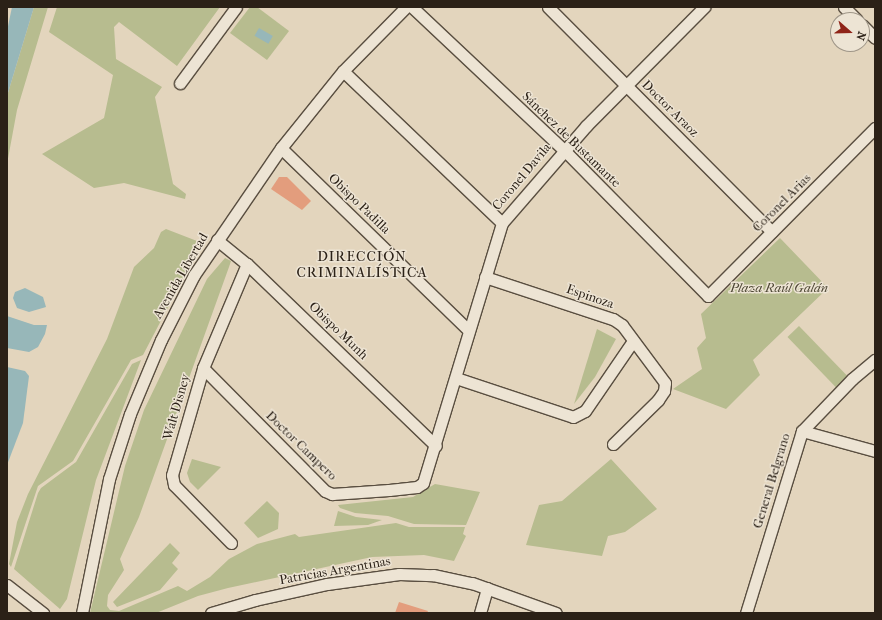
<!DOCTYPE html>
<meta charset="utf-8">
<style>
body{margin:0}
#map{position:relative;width:882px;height:620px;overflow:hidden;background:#e3d5bd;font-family:"IM FELL French Canon",serif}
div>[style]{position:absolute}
.green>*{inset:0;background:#b7bc8f;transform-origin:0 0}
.water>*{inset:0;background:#97b7b9;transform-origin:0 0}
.building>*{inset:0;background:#e39d7d}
.roads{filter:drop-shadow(1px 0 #594e40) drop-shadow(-1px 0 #594e40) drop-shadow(0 1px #594e40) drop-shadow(0 -1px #594e40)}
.minor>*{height:11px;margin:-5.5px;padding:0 5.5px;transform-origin:5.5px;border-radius:5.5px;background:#ede4d4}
span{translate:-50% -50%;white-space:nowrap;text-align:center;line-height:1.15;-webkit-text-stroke:3px #ede4d4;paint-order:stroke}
.street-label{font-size:13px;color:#2b2117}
.park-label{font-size:13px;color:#4e4835;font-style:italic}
.neighbourhood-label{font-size:14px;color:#2b2117;letter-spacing:1px}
.frame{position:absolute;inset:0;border:8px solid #2b2117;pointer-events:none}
.north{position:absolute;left:830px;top:12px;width:40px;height:40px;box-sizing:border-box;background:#ede4d4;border:1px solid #9f9688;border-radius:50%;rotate:110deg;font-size:11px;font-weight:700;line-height:16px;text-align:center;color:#2b2117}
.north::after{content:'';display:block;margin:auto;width:14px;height:18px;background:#8f2418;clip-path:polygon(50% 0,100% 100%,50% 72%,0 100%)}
</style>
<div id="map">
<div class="green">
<i style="clip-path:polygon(34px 7px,48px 7px,17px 110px,7px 164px,7px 96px)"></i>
<i style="clip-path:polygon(57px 7px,220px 7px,177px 66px,119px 22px,114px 27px,116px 59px,162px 87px,155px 97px,173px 184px,186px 194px,185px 199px,124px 183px,94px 188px,42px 154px,104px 118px,113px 75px,49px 32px)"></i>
<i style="clip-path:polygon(250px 7px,257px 7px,289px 31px,267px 60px,230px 33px)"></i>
<i style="clip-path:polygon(166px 229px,197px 241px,187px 264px,181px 264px,188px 269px,143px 355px,131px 360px,73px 461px,38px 486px,11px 567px,9px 564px,17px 522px,28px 494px,107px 339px,134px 267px,154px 248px,161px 232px)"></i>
<i style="clip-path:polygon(780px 238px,828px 288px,753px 360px,760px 375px,726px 409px,673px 389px,702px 369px,697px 348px,706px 338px,701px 314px)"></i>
<i style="clip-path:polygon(225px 258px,231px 261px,229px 267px,139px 517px,120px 559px,124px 570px,108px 595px,107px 606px,110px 610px,119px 611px,178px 586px,187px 591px,210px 577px,229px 559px,257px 544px,295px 534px,299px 537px,396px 523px,409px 527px,465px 527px,463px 534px,466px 536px,454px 561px,424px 555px,372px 557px,228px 588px,198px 596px,156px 613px,90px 613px,125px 466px,144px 410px,207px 279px)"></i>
<i style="left:799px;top:326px;width:71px;height:16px;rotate:46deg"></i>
<i style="clip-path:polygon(597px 329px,616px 339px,595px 377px,574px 404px)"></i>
<i style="clip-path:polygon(141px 360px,96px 480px,67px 599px,60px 609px,14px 569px,38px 493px,41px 488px,76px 462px,132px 364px)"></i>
<i style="clip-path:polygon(192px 459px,221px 467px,198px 490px,190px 482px,187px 473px)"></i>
<i style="clip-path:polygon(611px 459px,657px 509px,625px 532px,608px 536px,602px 556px,526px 545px,539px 505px,562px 501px)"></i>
<i style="clip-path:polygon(435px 484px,480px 492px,466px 525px,414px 524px,388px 516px,355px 513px,340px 508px,338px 505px,413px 497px)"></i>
<i style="clip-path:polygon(267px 501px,279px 513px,278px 529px,258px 538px,244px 523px)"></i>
<i style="clip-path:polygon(338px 511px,356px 517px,382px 520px,368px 525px,334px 526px)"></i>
<i style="clip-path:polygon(170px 543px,180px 553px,172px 563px,178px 569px,160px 590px,117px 607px,113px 602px)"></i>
</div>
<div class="water">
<i style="clip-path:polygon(12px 7px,34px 7px,7px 96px,7px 31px)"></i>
<i style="left:259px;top:28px;width:16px;height:9px;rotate:30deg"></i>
<i style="clip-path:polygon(25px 288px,43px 297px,46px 307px,29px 312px,17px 308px,13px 298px,15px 292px)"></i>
<i style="clip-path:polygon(7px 316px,34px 325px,47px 325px,45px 334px,38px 347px,29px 352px,7px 348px)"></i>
<i style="clip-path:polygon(7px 367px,25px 371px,29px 376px,23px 423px,7px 465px)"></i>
</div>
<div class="building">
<i style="clip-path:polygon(279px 177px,287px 177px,311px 201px,302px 210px,271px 189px)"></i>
<i style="clip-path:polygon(399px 602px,428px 611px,427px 613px,395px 613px)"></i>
</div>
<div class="roads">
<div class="minor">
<i style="left:412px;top:7px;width:209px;rotate:43.3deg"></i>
<i style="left:564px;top:150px;width:205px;rotate:45.4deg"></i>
<i style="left:708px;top:296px;width:237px;rotate:-45.2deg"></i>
<i style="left:548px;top:7px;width:317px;rotate:45.1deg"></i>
<i style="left:844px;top:7px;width:18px;rotate:45deg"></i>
<i style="left:862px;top:25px;width:18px;rotate:45deg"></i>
<i style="left:343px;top:71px;width:220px;rotate:43.7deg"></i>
<i style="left:180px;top:83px;width:94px;rotate:-53.6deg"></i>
<i style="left:281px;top:148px;width:262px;rotate:44.2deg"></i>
<i style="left:217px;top:240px;width:38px;rotate:39deg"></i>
<i style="left:247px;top:264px;width:262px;rotate:43.9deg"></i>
<i style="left:485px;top:277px;width:135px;rotate:18.2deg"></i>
<i style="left:613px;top:319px;width:11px;rotate:34deg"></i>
<i style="left:622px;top:325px;width:72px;rotate:53.4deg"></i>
<i style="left:665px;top:383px;width:8px;rotate:97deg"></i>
<i style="left:664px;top:391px;width:11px;rotate:124deg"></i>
<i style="left:658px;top:400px;width:63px;rotate:135.6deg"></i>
<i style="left:203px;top:368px;width:173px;rotate:45.2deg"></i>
<i style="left:325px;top:491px;width:8px;rotate:23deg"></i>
<i style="left:332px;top:494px;width:57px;rotate:-4deg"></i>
<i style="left:389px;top:490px;width:28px;rotate:-6deg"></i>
<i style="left:417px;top:487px;width:7px;rotate:-34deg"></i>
<i style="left:423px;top:483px;width:272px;rotate:-73.1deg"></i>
<i style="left:502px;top:223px;width:128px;rotate:-49.1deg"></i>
<i style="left:586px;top:126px;width:168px;rotate:-45.2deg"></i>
<i style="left:456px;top:378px;width:123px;rotate:18.4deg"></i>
<i style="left:573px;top:417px;width:13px;rotate:-27deg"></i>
<i style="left:585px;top:411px;width:85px;rotate:-55.6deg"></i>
<i style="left:802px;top:431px;width:76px;rotate:15.3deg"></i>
<i style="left:231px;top:543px;width:81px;rotate:-134.5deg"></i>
<i style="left:174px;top:485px;width:10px;rotate:-101deg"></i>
<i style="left:172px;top:475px;width:111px;rotate:-73.8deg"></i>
<i style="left:203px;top:368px;width:113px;rotate:-67.1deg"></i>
<i style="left:7px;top:585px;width:46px;rotate:37.9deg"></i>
<i style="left:82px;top:613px;width:137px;rotate:-78.6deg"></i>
<i style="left:109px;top:479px;width:68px;rotate:-72.1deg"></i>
<i style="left:130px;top:414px;width:80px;rotate:-67.3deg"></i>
<i style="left:161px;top:340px;width:73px;rotate:-63.1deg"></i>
<i style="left:194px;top:275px;width:154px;rotate:-55.6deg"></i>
<i style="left:281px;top:148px;width:99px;rotate:-51.2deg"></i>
<i style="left:343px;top:71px;width:90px;rotate:-45.5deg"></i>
<i style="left:211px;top:613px;width:46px;rotate:-16.5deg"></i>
<i style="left:255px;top:600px;width:74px;rotate:-12.5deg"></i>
<i style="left:327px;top:584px;width:73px;rotate:-7.9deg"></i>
<i style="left:399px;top:574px;width:34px;rotate:2deg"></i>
<i style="left:433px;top:575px;width:40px;rotate:12deg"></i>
<i style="left:472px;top:583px;width:89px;rotate:19.7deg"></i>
<i style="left:480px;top:613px;width:26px;rotate:-74deg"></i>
<i style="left:746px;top:613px;width:190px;rotate:-72.9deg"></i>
<i style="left:802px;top:431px;width:72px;rotate:-46.1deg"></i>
<i style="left:852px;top:379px;width:30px;rotate:-40deg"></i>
</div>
</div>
<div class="street-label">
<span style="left:670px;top:109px;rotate:45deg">Doctor Araoz</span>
<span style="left:571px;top:140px;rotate:44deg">Sánchez de Bustamante</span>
<span style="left:522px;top:177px;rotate:-50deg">Coronel Davila</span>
<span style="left:782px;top:203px;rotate:-45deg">Coronel Arias</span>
<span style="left:359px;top:204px;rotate:44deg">Obispo Padilla</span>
<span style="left:181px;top:276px;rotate:-60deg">Avenida Libertad</span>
<span style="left:590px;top:297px;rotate:19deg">Espinoza</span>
<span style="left:338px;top:331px;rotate:44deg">Obispo Munh</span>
<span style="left:177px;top:407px;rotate:-74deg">Walt Disney</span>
<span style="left:301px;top:446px;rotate:44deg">Doctor Campero</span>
<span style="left:772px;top:481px;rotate:-73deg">General Belgrano</span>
<span style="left:335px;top:571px;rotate:-10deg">Patricias Argentinas</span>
</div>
<div class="park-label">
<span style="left:779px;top:288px">Plaza Raúl Galán</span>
</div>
<div class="neighbourhood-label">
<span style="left:362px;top:265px">DIRECCIÓN<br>CRIMINALÍSTICA</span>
</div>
<div class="frame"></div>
<div class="north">N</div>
</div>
